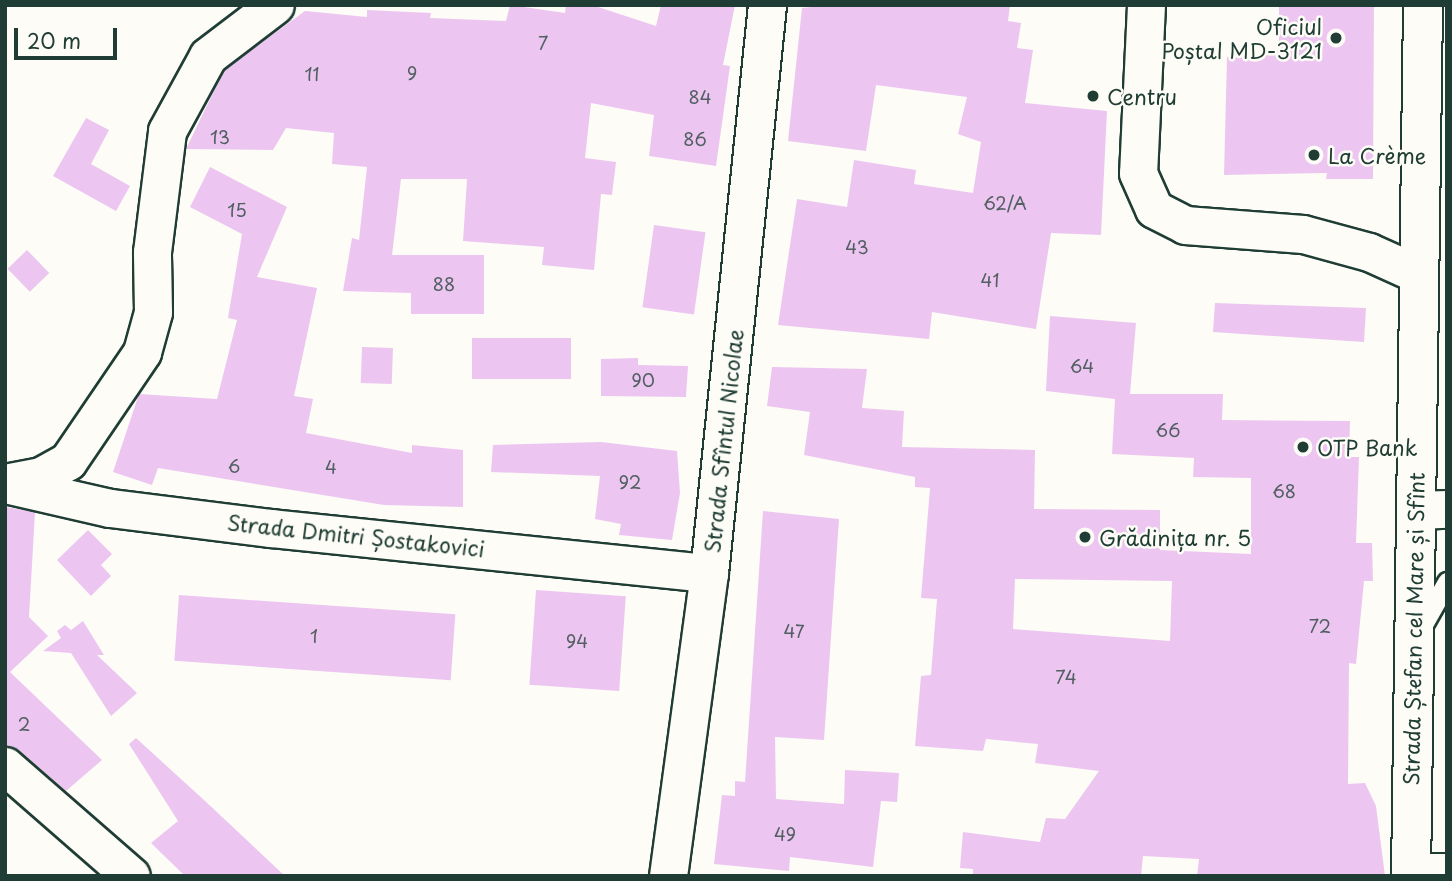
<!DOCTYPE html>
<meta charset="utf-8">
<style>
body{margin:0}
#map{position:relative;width:1452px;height:881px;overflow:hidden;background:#fdfcf7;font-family:"Playpen Sans",sans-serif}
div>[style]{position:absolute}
.building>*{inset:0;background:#ecc6f0;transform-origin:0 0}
.roads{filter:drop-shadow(2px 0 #1f3d34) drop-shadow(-2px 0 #1f3d34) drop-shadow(0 2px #1f3d34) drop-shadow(0 -2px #1f3d34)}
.lane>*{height:19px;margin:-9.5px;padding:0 9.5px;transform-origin:9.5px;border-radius:9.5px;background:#fdfcf7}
.street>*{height:37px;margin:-18.5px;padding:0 18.5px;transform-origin:18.5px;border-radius:18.5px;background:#fdfcf7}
.primary>*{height:38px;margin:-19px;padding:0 19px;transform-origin:19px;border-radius:19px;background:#fdfcf7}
.dots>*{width:19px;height:19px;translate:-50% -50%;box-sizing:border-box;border:4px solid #fdfcf7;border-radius:50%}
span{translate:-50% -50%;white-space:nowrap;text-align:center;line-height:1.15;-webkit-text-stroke:5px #fdfcf7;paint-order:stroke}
.number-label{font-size:18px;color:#525f63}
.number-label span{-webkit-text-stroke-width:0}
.poi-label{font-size:21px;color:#1f3d34}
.right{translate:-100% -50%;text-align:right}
.left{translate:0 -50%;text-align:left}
.street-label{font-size:21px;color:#1f3d34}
.frame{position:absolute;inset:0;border:7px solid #1f3d34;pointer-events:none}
.scale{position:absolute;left:14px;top:28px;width:103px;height:32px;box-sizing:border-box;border:4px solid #1f3d34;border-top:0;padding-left:9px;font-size:21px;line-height:24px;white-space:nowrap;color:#1f3d34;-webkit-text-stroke:5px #fdfcf7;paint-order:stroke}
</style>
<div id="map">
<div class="building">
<i style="clip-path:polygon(510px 5px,565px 13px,566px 5px,592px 5px,656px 26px,661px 5px,735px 5px,723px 65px,730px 66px,716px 166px,649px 156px,654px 115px,591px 103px,585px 158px,616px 162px,612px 195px,601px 194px,594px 270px,542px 265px,544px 247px,463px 241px,467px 179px,401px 179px,392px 255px,484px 255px,484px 314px,411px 314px,411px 293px,343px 291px,352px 238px,359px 240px,367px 167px,332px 164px,334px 133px,286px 128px,273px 150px,186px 149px,224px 70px,305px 11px,367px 17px,367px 10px,431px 13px,430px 18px,506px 21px)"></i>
<i style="clip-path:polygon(829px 5px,1010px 5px,1008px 21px,1021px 23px,1017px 48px,1033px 50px,1025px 103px,1107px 111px,1101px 235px,1051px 233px,1036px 329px,932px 312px,929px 339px,778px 325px,797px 199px,847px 207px,854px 160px,916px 170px,914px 184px,973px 193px,981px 142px,958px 134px,967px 97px,876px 85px,866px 151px,788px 141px,802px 8px)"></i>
<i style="clip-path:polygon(1279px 5px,1374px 5px,1373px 179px,1326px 179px,1327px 173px,1224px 175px,1227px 57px,1264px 58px,1265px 50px,1279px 50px)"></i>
<i style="clip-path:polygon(86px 118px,109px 130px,91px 164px,130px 186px,116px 211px,53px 176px)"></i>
<i style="clip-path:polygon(210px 167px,287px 207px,257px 277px,317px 288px,294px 396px,313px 399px,306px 433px,412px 453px,412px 445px,463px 450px,463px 507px,384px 505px,158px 468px,152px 485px,113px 472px,139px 394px,217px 399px,237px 320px,228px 318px,242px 234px,190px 207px)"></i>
<i style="left:654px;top:225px;width:52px;height:83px;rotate:8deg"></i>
<i style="left:27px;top:250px;width:32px;height:27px;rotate:46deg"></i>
<i style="clip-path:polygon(1215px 303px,1366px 308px,1364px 342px,1213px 332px)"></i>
<i style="clip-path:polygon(evenodd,1050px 316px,1136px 323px,1130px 394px,1223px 394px,1222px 420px,1350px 421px,1349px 457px,1359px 457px,1356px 543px,1372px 543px,1373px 581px,1364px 581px,1356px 664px,1349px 663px,1348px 784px,1365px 783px,1376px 806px,1385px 876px,1197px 876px,1199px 859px,1143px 856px,1141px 876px,973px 876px,973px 869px,960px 868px,963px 832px,1040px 842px,1046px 818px,1065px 819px,1099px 771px,1035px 763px,1038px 744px,986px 739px,983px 751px,915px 746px,921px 676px,931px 675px,937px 599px,921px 598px,930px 488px,915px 487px,915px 477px,804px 455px,810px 412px,767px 406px,772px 367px,867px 369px,862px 408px,904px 411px,902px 447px,1035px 450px,1034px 509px,1160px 510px,1160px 550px,1251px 554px,1251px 478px,1193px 477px,1194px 458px,1112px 454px,1115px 399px,1046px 391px,1050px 316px,1015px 579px,1172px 581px,1170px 641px,1013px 629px,1015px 579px)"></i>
<i style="left:571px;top:338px;width:41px;height:99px;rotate:90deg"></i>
<i style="left:362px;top:347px;width:31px;height:36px;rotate:2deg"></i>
<i style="clip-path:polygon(638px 358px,638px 365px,688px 366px,686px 397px,601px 396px,601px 359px)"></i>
<i style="clip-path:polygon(601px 442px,677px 451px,680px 493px,672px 540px,619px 535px,621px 524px,595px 519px,600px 476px,491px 472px,493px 445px)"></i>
<i style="clip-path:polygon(5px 507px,35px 512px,29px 617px,48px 636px,10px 672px,102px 760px,66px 791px,19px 750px,5px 746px)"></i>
<i style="clip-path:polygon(763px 511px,839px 519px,824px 740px,775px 737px,776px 799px,844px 804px,845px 770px,899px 773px,897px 802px,881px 801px,873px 867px,790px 857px,789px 871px,714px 864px,722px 795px,735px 796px,735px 781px,745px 782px)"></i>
<i style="clip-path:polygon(88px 530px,112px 554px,101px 565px,111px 576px,91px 596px,57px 560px)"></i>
<i style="left:536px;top:590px;width:90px;height:95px;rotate:4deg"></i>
<i style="left:179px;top:595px;width:277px;height:66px;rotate:4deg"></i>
<i style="clip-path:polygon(83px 621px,104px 655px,97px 655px,137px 693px,111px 716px,71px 653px,43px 651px,61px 638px,57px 631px,65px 625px,71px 630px)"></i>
<i style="clip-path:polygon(136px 738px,204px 800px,285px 876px,185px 876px,151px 843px,178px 821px,129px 744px)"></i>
</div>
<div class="roads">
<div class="lane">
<i style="left:1422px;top:626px;width:51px;rotate:-60.4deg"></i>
</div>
<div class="street">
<i style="left:1146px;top:5px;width:168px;rotate:92.7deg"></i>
<i style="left:1138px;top:173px;width:39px;rotate:66deg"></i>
<i style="left:1154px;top:209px;width:35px;rotate:27deg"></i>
<i style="left:1185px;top:225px;width:118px;rotate:4.4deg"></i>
<i style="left:1303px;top:234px;width:68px;rotate:15.3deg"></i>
<i style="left:1369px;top:252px;width:54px;rotate:24.2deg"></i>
<i style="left:10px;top:482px;width:32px;rotate:-11deg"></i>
<i style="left:41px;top:476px;width:31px;rotate:-29deg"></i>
<i style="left:68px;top:461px;width:132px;rotate:-55.8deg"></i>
<i style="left:142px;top:352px;width:41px;rotate:-74.6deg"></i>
<i style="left:153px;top:312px;width:60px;rotate:-91deg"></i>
<i style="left:152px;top:252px;width:122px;rotate:-82.9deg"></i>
<i style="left:167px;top:131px;width:85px;rotate:-61.3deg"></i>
<i style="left:208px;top:56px;width:84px;rotate:-37.3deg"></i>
<i style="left:5px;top:484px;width:108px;rotate:12.9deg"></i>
<i style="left:110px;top:508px;width:162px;rotate:7.1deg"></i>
<i style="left:271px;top:528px;width:440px;rotate:5.9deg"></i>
<i style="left:1415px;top:510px;width:32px;rotate:-2deg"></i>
<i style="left:5px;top:766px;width:167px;rotate:41.1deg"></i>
<i style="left:1411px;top:872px;width:36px"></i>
<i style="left:668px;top:876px;width:306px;rotate:-82.3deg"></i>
<i style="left:709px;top:573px;width:571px;rotate:-84.17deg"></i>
</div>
<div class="primary">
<i style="left:1411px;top:876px;width:871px;rotate:-89.21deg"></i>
</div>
</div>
<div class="dots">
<i style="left:1336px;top:38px;background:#1f3d34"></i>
<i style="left:1093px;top:96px;background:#1f3d34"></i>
<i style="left:1314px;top:155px;background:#1f3d34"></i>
<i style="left:1303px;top:447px;background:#1f3d34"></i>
<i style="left:1085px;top:537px;background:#1f3d34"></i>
</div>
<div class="number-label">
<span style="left:543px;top:43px">7</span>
<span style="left:412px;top:73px">9</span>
<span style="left:312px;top:74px">11</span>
<span style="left:700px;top:97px">84</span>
<span style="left:220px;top:137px">13</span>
<span style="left:695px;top:139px">86</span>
<span style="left:1005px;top:203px">62/A</span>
<span style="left:237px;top:210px">15</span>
<span style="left:857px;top:247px">43</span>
<span style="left:990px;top:280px">41</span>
<span style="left:444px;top:284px">88</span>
<span style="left:1082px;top:366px">64</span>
<span style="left:643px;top:380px">90</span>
<span style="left:1168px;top:430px">66</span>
<span style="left:234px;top:466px">6</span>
<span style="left:331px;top:467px">4</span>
<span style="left:630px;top:482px">92</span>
<span style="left:1284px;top:491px">68</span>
<span style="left:1320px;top:626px">72</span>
<span style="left:794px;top:631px">47</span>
<span style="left:314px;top:636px">1</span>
<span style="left:577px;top:641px">94</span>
<span style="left:1066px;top:677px">74</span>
<span style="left:24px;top:724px">2</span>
<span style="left:785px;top:834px">49</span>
</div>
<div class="poi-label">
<span class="right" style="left:1322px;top:38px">Oficiul<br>Poștal MD-3121</span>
<span class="left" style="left:1107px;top:96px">Centru</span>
<span class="left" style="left:1328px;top:155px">La Crème</span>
<span class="left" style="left:1317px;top:447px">OTP Bank</span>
<span class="left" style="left:1099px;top:537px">Grădinița nr. 5</span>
</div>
<div class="street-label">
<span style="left:723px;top:441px;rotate:-84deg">Strada Sfîntul Nicolae</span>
<span style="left:356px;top:535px;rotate:6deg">Strada Dmitri Șostakovici</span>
<span style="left:1413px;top:629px;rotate:-89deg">Strada Ștefan cel Mare și Sfînt</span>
</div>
<div class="frame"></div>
<div class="scale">20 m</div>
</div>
